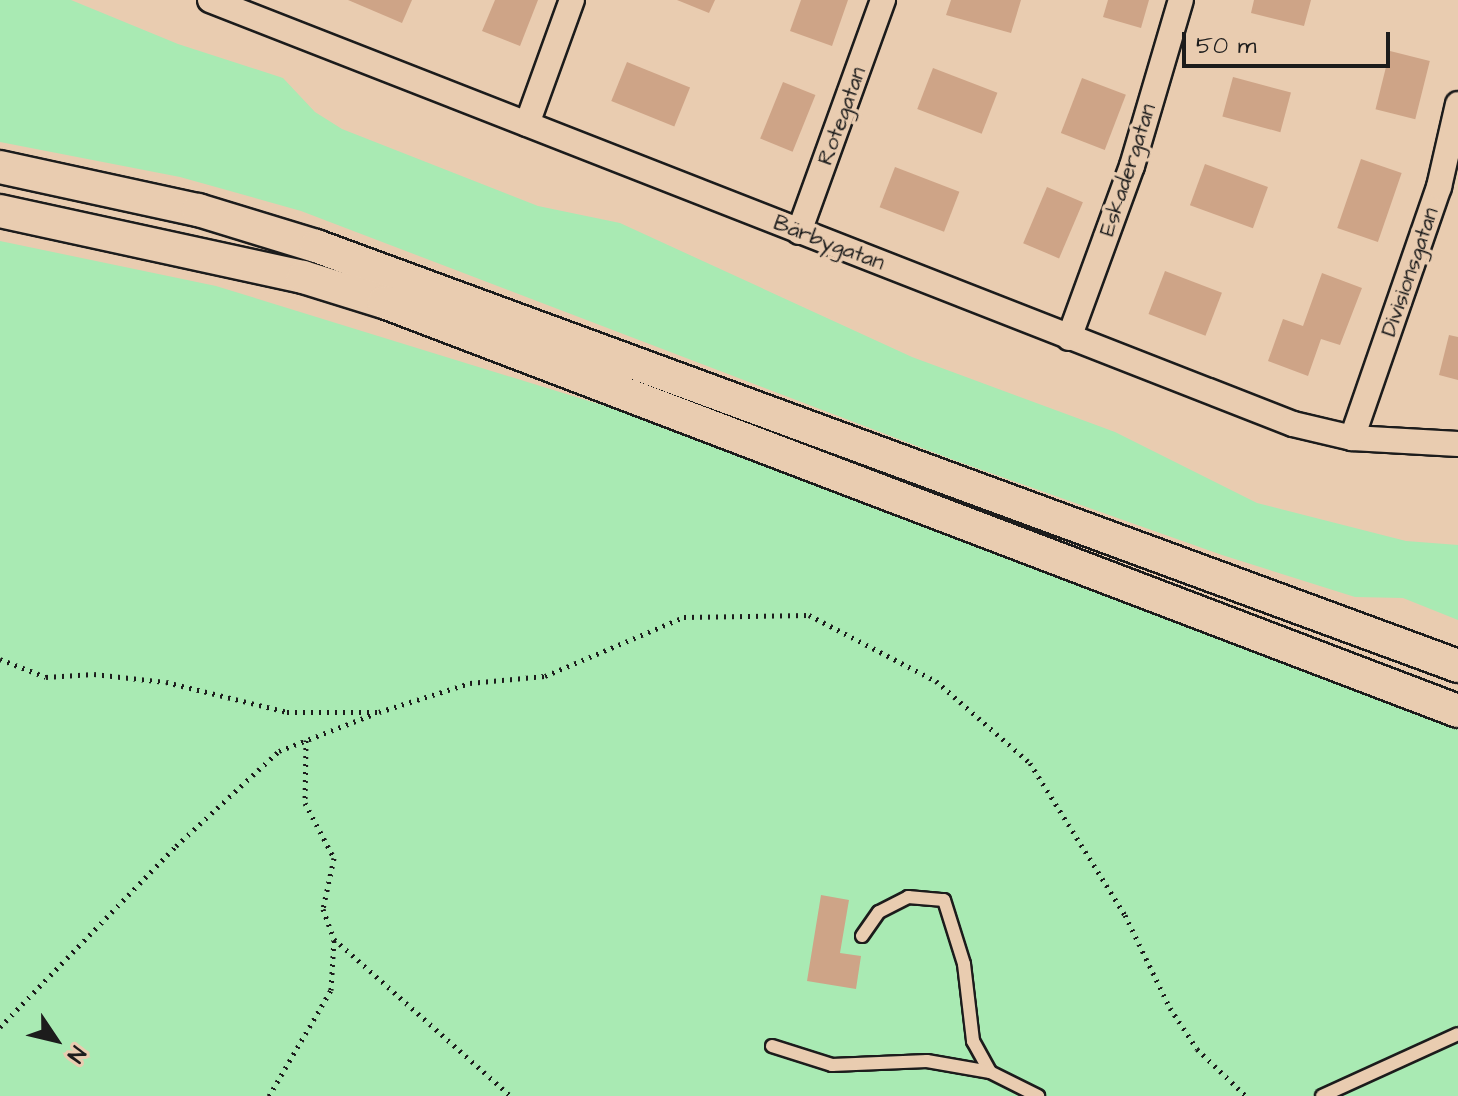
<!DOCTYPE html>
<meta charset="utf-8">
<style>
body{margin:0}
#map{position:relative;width:1458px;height:1096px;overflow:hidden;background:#e9ccb0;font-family:"Architects Daughter",sans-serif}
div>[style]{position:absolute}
.green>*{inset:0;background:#a9eab3}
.building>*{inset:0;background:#cea487;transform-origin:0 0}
.path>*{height:5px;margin-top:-2.5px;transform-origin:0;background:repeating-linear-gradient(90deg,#1c1c1c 0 2px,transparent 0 8px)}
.roads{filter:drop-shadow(2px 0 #1c1c1c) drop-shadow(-2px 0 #1c1c1c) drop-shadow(0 2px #1c1c1c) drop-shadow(0 -2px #1c1c1c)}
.service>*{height:12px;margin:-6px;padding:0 6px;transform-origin:6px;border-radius:6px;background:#e9ccb0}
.minor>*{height:24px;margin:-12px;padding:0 12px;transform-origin:12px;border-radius:12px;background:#e9ccb0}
.secondary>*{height:32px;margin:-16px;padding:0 16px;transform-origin:16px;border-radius:16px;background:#e9ccb0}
span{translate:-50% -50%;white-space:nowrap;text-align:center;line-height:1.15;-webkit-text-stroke:7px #e9ccb0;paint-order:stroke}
.street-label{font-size:22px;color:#1c1c1c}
.north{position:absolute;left:16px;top:1000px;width:80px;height:80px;-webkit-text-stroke:6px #e9ccb0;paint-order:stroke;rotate:125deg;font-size:22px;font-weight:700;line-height:32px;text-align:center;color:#1c1c1c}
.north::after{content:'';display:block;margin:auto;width:28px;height:36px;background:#1c1c1c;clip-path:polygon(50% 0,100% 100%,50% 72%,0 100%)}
.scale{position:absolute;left:1182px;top:32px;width:208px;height:36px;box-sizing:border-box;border:4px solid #1c1c1c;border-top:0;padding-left:10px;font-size:24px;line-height:28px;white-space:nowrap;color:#1c1c1c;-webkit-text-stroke:6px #e9ccb0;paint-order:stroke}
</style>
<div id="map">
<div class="green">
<i style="clip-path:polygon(0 0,71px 0,178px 44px,283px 78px,315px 112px,342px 129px,538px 206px,620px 223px,912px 357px,1115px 432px,1257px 503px,1406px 541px,1458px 545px,1458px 620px,1403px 598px,1355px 597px,1222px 555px,951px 459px,301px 211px,180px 177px,0 142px)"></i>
<i style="clip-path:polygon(0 241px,216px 286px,657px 422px,1266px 650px,1458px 729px,1458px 1096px,0 1096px)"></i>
</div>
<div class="building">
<i style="clip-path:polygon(348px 0,412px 0,402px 23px)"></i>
<i style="clip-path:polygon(495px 0,538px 0,520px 46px,482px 31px)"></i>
<i style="clip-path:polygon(677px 0,715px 0,709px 13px)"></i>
<i style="clip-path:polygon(801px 0,848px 0,832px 46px,790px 31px)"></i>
<i style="clip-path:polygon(951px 0,1021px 0,1011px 33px,946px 15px)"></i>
<i style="clip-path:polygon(1108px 0,1149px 0,1141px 28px,1103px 17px)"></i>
<i style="clip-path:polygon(1254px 0,1311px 0,1304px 26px,1251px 13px)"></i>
<i style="left:1390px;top:51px;width:41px;height:60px;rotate:14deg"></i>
<i style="left:627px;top:62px;width:68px;height:42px;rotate:22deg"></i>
<i style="left:933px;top:68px;width:69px;height:44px;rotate:21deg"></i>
<i style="left:1233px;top:77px;width:60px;height:41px;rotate:15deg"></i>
<i style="left:1082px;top:78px;width:47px;height:59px;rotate:21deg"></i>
<i style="left:783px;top:82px;width:35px;height:61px;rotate:22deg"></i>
<i style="left:1361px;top:159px;width:43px;height:73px;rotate:19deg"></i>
<i style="left:1205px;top:164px;width:67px;height:44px;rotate:20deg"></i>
<i style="left:895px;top:167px;width:69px;height:43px;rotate:21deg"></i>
<i style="left:1047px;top:187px;width:39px;height:61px;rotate:23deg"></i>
<i style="left:1165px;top:271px;width:61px;height:46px;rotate:21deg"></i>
<i style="clip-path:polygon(1322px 273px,1362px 288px,1340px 345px,1321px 339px,1308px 376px,1268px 361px,1283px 319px,1303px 326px)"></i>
<i style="clip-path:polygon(1449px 335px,1458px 337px,1458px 380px,1439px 375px)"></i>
<i style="clip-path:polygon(821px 895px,849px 900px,840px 953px,861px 956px,856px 989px,807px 981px)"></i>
</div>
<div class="path">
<i style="left:0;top:659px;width:49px;rotate:21.4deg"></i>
<i style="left:46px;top:677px;width:48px;rotate:-3.6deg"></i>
<i style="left:94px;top:674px;width:72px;rotate:6.3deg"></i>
<i style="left:166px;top:682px;width:125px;rotate:13.9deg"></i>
<i style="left:287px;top:712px;width:92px"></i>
<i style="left:379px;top:712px;width:96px;rotate:-17.7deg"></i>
<i style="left:470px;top:683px;width:75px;rotate:-5.3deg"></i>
<i style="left:545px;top:676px;width:151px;rotate:-23deg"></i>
<i style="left:684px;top:617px;width:125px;rotate:-0.9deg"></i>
<i style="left:809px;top:615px;width:143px;rotate:27.5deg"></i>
<i style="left:936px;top:681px;width:125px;rotate:41.1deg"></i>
<i style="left:1030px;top:763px;width:179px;rotate:58deg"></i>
<i style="left:1125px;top:915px;width:103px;rotate:64.2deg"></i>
<i style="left:1170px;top:1008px;width:49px;rotate:56.6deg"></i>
<i style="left:1197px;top:1049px;width:68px;rotate:43.8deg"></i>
<i style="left:306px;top:740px;width:63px;rotate:90.9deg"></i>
<i style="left:305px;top:803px;width:62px;rotate:62.2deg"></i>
<i style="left:334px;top:858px;width:52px;rotate:102.2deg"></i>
<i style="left:323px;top:909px;width:32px;rotate:70deg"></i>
<i style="left:334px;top:939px;width:237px;rotate:41.6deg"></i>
<i style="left:0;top:1027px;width:252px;rotate:-45.8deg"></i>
<i style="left:176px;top:846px;width:140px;rotate:-42.7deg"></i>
<i style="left:279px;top:751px;width:102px;rotate:-21.3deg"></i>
<i style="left:269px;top:1096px;width:123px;rotate:-59.7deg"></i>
<i style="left:331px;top:990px;width:51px;rotate:-86.6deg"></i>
</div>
<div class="roads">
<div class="service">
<i style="left:862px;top:936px;width:29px;rotate:-55deg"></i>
<i style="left:879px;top:912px;width:33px;rotate:-27deg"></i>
<i style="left:908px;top:897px;width:36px;rotate:5deg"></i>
<i style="left:944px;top:900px;width:67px;rotate:72.6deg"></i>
<i style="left:964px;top:964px;width:78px;rotate:83.3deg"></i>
<i style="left:973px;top:1041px;width:35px;rotate:61deg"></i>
<i style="left:772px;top:1046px;width:63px;rotate:17.6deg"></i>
<i style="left:832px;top:1065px;width:95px;rotate:-2.4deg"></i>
<i style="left:927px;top:1061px;width:64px;rotate:9.9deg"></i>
<i style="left:990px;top:1072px;width:54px;rotate:26.6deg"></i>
<i style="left:1322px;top:1096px;width:149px;rotate:-24.5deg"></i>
</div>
<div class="minor">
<i style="left:210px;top:0;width:1163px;rotate:21.38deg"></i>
<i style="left:1293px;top:424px;width:61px;rotate:13.3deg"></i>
<i style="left:1352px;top:438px;width:106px;rotate:3.2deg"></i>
<i style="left:527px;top:124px;width:132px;rotate:-70.1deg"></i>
<i style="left:799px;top:232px;width:247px;rotate:-70.1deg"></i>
<i style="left:1069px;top:338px;width:183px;rotate:-69.9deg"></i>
<i style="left:1132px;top:166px;width:173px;rotate:-73.6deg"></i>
<i style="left:1352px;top:438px;width:266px;rotate:-70.9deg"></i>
<i style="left:1439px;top:187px;width:85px;rotate:-77.1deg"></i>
</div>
<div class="secondary">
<i style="left:0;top:167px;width:203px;rotate:12.3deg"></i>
<i style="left:198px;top:210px;width:123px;rotate:17deg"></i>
<i style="left:316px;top:246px;width:1217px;rotate:20.19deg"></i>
<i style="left:0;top:211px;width:310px;rotate:12.3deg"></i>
<i style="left:303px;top:277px;width:85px;rotate:17.2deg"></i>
<i style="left:384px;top:302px;width:1149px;rotate:20.85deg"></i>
</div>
</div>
<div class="street-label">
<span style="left:842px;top:116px;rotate:-70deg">Rotegatan</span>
<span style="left:1128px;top:170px;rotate:-72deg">Eskadergatan</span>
<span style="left:829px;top:243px;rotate:21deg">Bärbygatan</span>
<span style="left:1410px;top:272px;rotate:-71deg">Divisionsgatan</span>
</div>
<div class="north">N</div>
<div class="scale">50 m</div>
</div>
